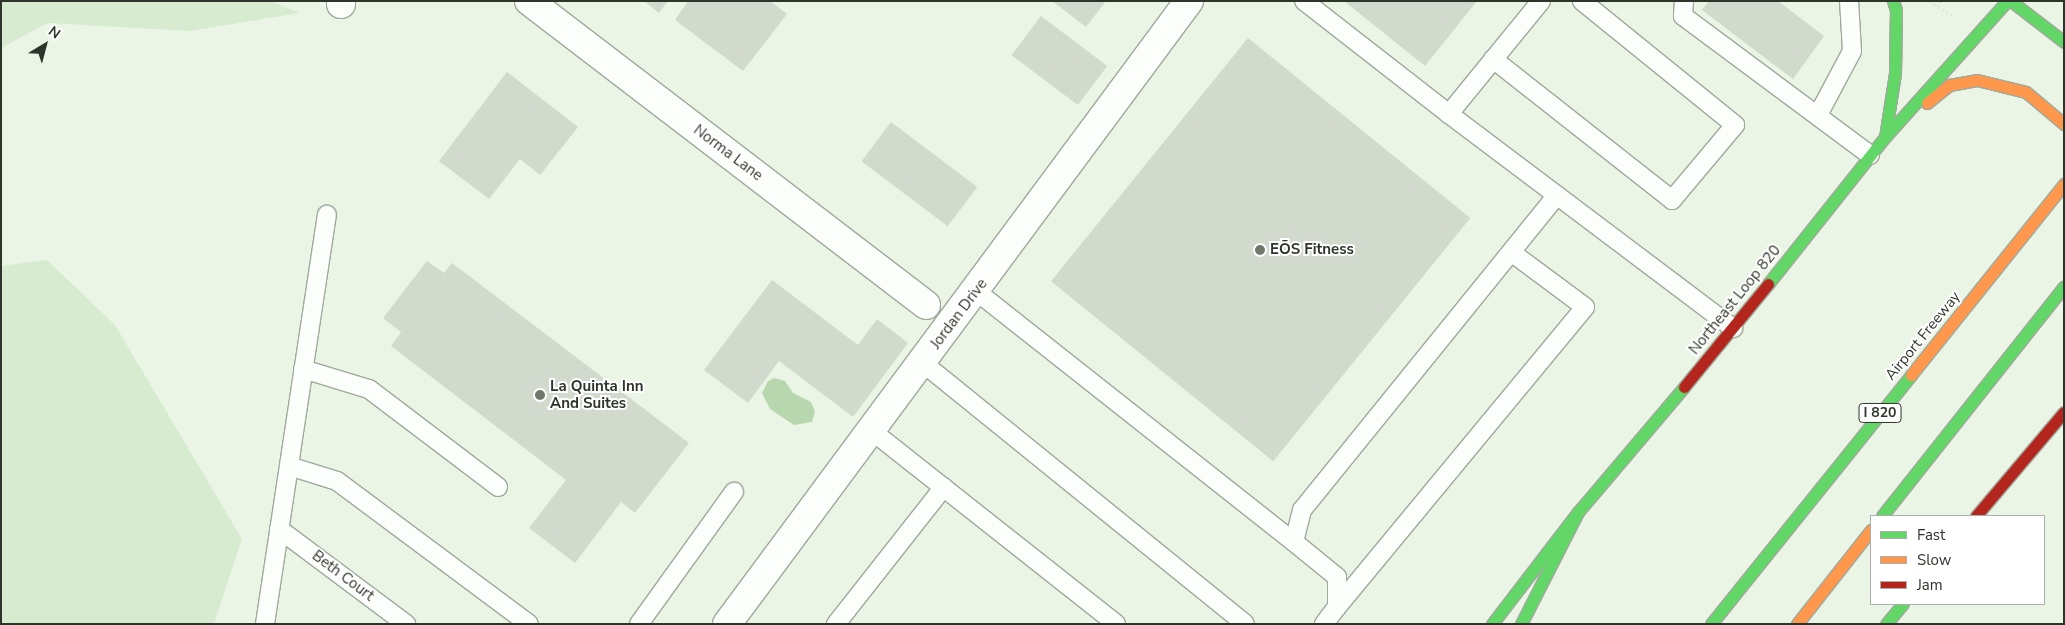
<!DOCTYPE html>
<meta charset="utf-8">
<style>
body{margin:0}
#map{position:relative;width:2065px;height:625px;overflow:hidden;background:#eaf5e5;font-family:"Nunito Sans",sans-serif}
div>[style]{position:absolute}
.green>*{inset:0;background:#d7ebd0}
.water>*{inset:0;background:#b8d7ae}
.building>*{inset:0;background:#d1dacd;transform-origin:0 0}
.path>*{height:3px;margin-top:-1.5px;transform-origin:0;background:repeating-linear-gradient(90deg,#daddd8 0 1px,transparent 0 5px)}
.roads{filter:drop-shadow(1px 0 #a0a99c) drop-shadow(-1px 0 #a0a99c) drop-shadow(0 1px #a0a99c) drop-shadow(0 -1px #a0a99c)}
.lane>*{height:18px;margin:-9px;padding:0 9px;transform-origin:9px;border-radius:9px;background:#fcfefb}
.street>*{height:28px;margin:-14px;padding:0 14px;transform-origin:14px;border-radius:14px;background:#fcfefb}
.fast>*{height:11px;margin:-5.5px;padding:0 5.5px;transform-origin:5.5px;border-radius:5.5px;background:#63d668}
.slow>*{height:11px;margin:-5.5px;padding:0 5.5px;transform-origin:5.5px;border-radius:5.5px;background:#ff974d}
.jam>*{height:11px;margin:-5.5px;padding:0 5.5px;transform-origin:5.5px;border-radius:5.5px;background:#b3261e}
.dots>*{width:14px;height:14px;translate:-50% -50%;box-sizing:border-box;border:2px solid #fff;border-radius:50%}
span{translate:-50% -50%;white-space:nowrap;text-align:center;line-height:1.15;-webkit-text-stroke:4px #fff;paint-order:stroke}
.shield-label span{padding:1px 4px;background:#fff;border:1px solid;border-radius:4px;-webkit-text-stroke-width:0}
.shield-label{font-size:14px;color:#2d352a;font-weight:700}
.street-label{font-size:15px;color:#2d352a}
.poi-label{font-size:15px;color:#2d352a;font-weight:700}
.left{translate:0 -50%;text-align:left}
.frame{position:absolute;inset:0;border:2px solid #2d352a;pointer-events:none}
.legend{position:absolute;left:1870px;top:515px;width:175px;height:90px;box-sizing:border-box;background:#fff;border:1px solid #abaeaa;margin:0;padding:6px 9px;list-style:none;font-size:15px;color:#2d352a}
.legend li{display:flex;align-items:center;gap:10px;height:25px}
.legend b{width:25px;border:1px solid #abaeaa}
.north{position:absolute;left:20px;top:20px;width:50px;height:50px;-webkit-text-stroke:4px #fff;paint-order:stroke;rotate:37deg;font-size:14px;font-weight:700;line-height:20px;text-align:center;color:#2d352a}
.north::after{content:'';display:block;margin:auto;width:18px;height:22px;background:#2d352a;clip-path:polygon(50% 0,100% 100%,50% 72%,0 100%)}
</style>
<div id="map">
<div class="green">
<i style="clip-path:polygon(1px 1px,271px 1px,300px 13px,190px 31px,48px 23px,1px 48px)"></i>
<i style="clip-path:polygon(47px 260px,115px 325px,242px 539px,214px 624px,1px 624px,1px 266px)"></i>
</div>
<div class="water">
<i style="clip-path:polygon(774px 378px,785px 381px,793px 393px,811px 402px,815px 412px,812px 422px,794px 425px,770px 409px,762px 393px,768px 381px)"></i>
</div>
<div class="building">
<i style="clip-path:polygon(644px 1px,668px 1px,659px 13px)"></i>
<i style="clip-path:polygon(688px 1px,770px 1px,787px 14px,743px 71px,675px 20px)"></i>
<i style="clip-path:polygon(1052px 1px,1106px 1px,1086px 27px)"></i>
<i style="clip-path:polygon(1344px 1px,1477px 1px,1425px 66px)"></i>
<i style="clip-path:polygon(1709px 1px,1778px 1px,1824px 36px,1793px 79px,1702px 10px)"></i>
<i style="left:1041px;top:16px;width:83px;height:49px;rotate:37deg"></i>
<i style="left:1248px;top:38px;width:286px;height:313px;rotate:39deg"></i>
<i style="clip-path:polygon(507px 72px,578px 127px,540px 175px,520px 159px,489px 199px,439px 161px)"></i>
<i style="left:891px;top:122px;width:108px;height:49px;rotate:37deg"></i>
<i style="clip-path:polygon(427px 261px,444px 273px,452px 263px,689px 443px,635px 513px,621px 502px,575px 563px,529px 528px,566px 480px,391px 346px,401px 332px,383px 318px)"></i>
<i style="clip-path:polygon(772px 280px,858px 345px,877px 319px,908px 343px,853px 417px,779px 361px,748px 403px,704px 370px)"></i>
</div>
<div class="path">
<i style="left:1930px;top:1px;width:27px;rotate:34deg"></i>
<i style="left:1937px;top:6px;width:6px;rotate:-59deg"></i>
</div>
<div class="roads">
<div class="lane">
<i style="left:1304px;top:1px;width:184px;rotate:37.9deg"></i>
<i style="left:1541px;top:1px;width:146px;rotate:129.2deg"></i>
<i style="left:1449px;top:114px;width:356px;rotate:37deg"></i>
<i style="left:1684px;top:1px;width:15px;rotate:94deg"></i>
<i style="left:1683px;top:16px;width:233px;rotate:36.6deg"></i>
<i style="left:1493px;top:59px;width:228px;rotate:38.2deg"></i>
<i style="left:1672px;top:200px;width:98px;rotate:-50deg"></i>
<i style="left:1735px;top:125px;width:197px;rotate:-141deg"></i>
<i style="left:1818px;top:115px;width:72px;rotate:-62deg"></i>
<i style="left:1852px;top:51px;width:50px;rotate:-93.4deg"></i>
<i style="left:976px;top:291px;width:405px;rotate:38.3deg"></i>
<i style="left:923px;top:363px;width:414px;rotate:39deg"></i>
<i style="left:303px;top:369px;width:69px;rotate:16.9deg"></i>
<i style="left:369px;top:389px;width:162px;rotate:37.2deg"></i>
<i style="left:872px;top:431px;width:311px;rotate:38.3deg"></i>
<i style="left:289px;top:466px;width:50px;rotate:17.4deg"></i>
<i style="left:337px;top:481px;width:239px;rotate:36.7deg"></i>
<i style="left:279px;top:529px;width:159px;rotate:36.8deg"></i>
<i style="left:1337px;top:607px;width:389px;rotate:-50.4deg"></i>
<i style="left:1585px;top:307px;width:92px;rotate:-143.4deg"></i>
<i style="left:265px;top:624px;width:414px;rotate:-81.4deg"></i>
<i style="left:639px;top:624px;width:163px;rotate:-54.3deg"></i>
<i style="left:836px;top:624px;width:174px;rotate:-51.8deg"></i>
<i style="left:1324px;top:624px;width:21px;rotate:-53deg"></i>
<i style="left:1337px;top:607px;width:30px;rotate:-90deg"></i>
<i style="left:1337px;top:577px;width:55px;rotate:-140.9deg"></i>
<i style="left:1294px;top:542px;width:33px;rotate:-76deg"></i>
<i style="left:1302px;top:510px;width:405px;rotate:-51deg"></i>
</div>
<div class="street">
<i style="left:529px;top:1px;width:500px;rotate:37.44deg"></i>
<i style="left:341px;top:4px;width:3px;rotate:-90deg"></i>
<i style="left:727px;top:624px;width:776px;rotate:-53.44deg"></i>
</div>
<div class="fast">
<i style="left:2011px;top:1px;width:67px;rotate:37.7deg"></i>
<i style="left:1885px;top:137px;width:65px;rotate:-81.1deg"></i>
<i style="left:1895px;top:73px;width:63px;rotate:-89.1deg"></i>
<i style="left:1896px;top:10px;width:9px;rotate:-108deg"></i>
<i style="left:1768px;top:284px;width:188px;rotate:-51.5deg"></i>
<i style="left:1885px;top:137px;width:183px;rotate:-48.1deg"></i>
<i style="left:1882px;top:516px;width:293px;rotate:-51.6deg"></i>
<i style="left:1492px;top:624px;width:141px;rotate:-52.5deg"></i>
<i style="left:1578px;top:512px;width:164px;rotate:-49.7deg"></i>
<i style="left:1521px;top:624px;width:126px;rotate:-63deg"></i>
<i style="left:1711px;top:624px;width:319px;rotate:-51.2deg"></i>
<i style="left:1886px;top:624px;width:26px;rotate:-50deg"></i>
</div>
<div class="slow">
<i style="left:1927px;top:103px;width:28px;rotate:-39deg"></i>
<i style="left:1949px;top:85px;width:28px;rotate:-10deg"></i>
<i style="left:1977px;top:80px;width:50px;rotate:13.8deg"></i>
<i style="left:2026px;top:92px;width:50px;rotate:40.1deg"></i>
<i style="left:1911px;top:375px;width:245px;rotate:-51.3deg"></i>
<i style="left:1797px;top:624px;width:120px;rotate:-51.8deg"></i>
</div>
<div class="jam">
<i style="left:1684px;top:387px;width:133px;rotate:-50.8deg"></i>
<i style="left:1976px;top:516px;width:136px;rotate:-49.8deg"></i>
</div>
</div>
<div class="dots">
<i style="left:1260px;top:250px;background:#6f786b"></i>
<i style="left:540px;top:395px;background:#6f786b"></i>
</div>
<div class="shield-label">
<span style="left:1880px;top:413px">I 820</span>
</div>
<div class="street-label">
<span style="left:728px;top:153px;rotate:37deg">Norma Lane</span>
<span style="left:1735px;top:300px;rotate:-51deg">Northeast Loop 820</span>
<span style="left:959px;top:314px;rotate:-53deg">Jordan Drive</span>
<span style="left:1923px;top:336px;rotate:-51deg">Airport Freeway</span>
<span style="left:343px;top:576px;rotate:37deg">Beth Court</span>
</div>
<div class="poi-label">
<span class="left" style="left:1270px;top:250px">EŌS Fitness</span>
<span class="left" style="left:550px;top:395px">La Quinta Inn<br>And Suites</span>
</div>
<div class="frame"></div>
<ul class="legend">
<li><b style="height:6px;background:#63d668"></b>Fast</li>
<li><b style="height:6px;background:#ff974d"></b>Slow</li>
<li><b style="height:6px;background:#b3261e"></b>Jam</li>
</ul>
<div class="north">N</div>
</div>
